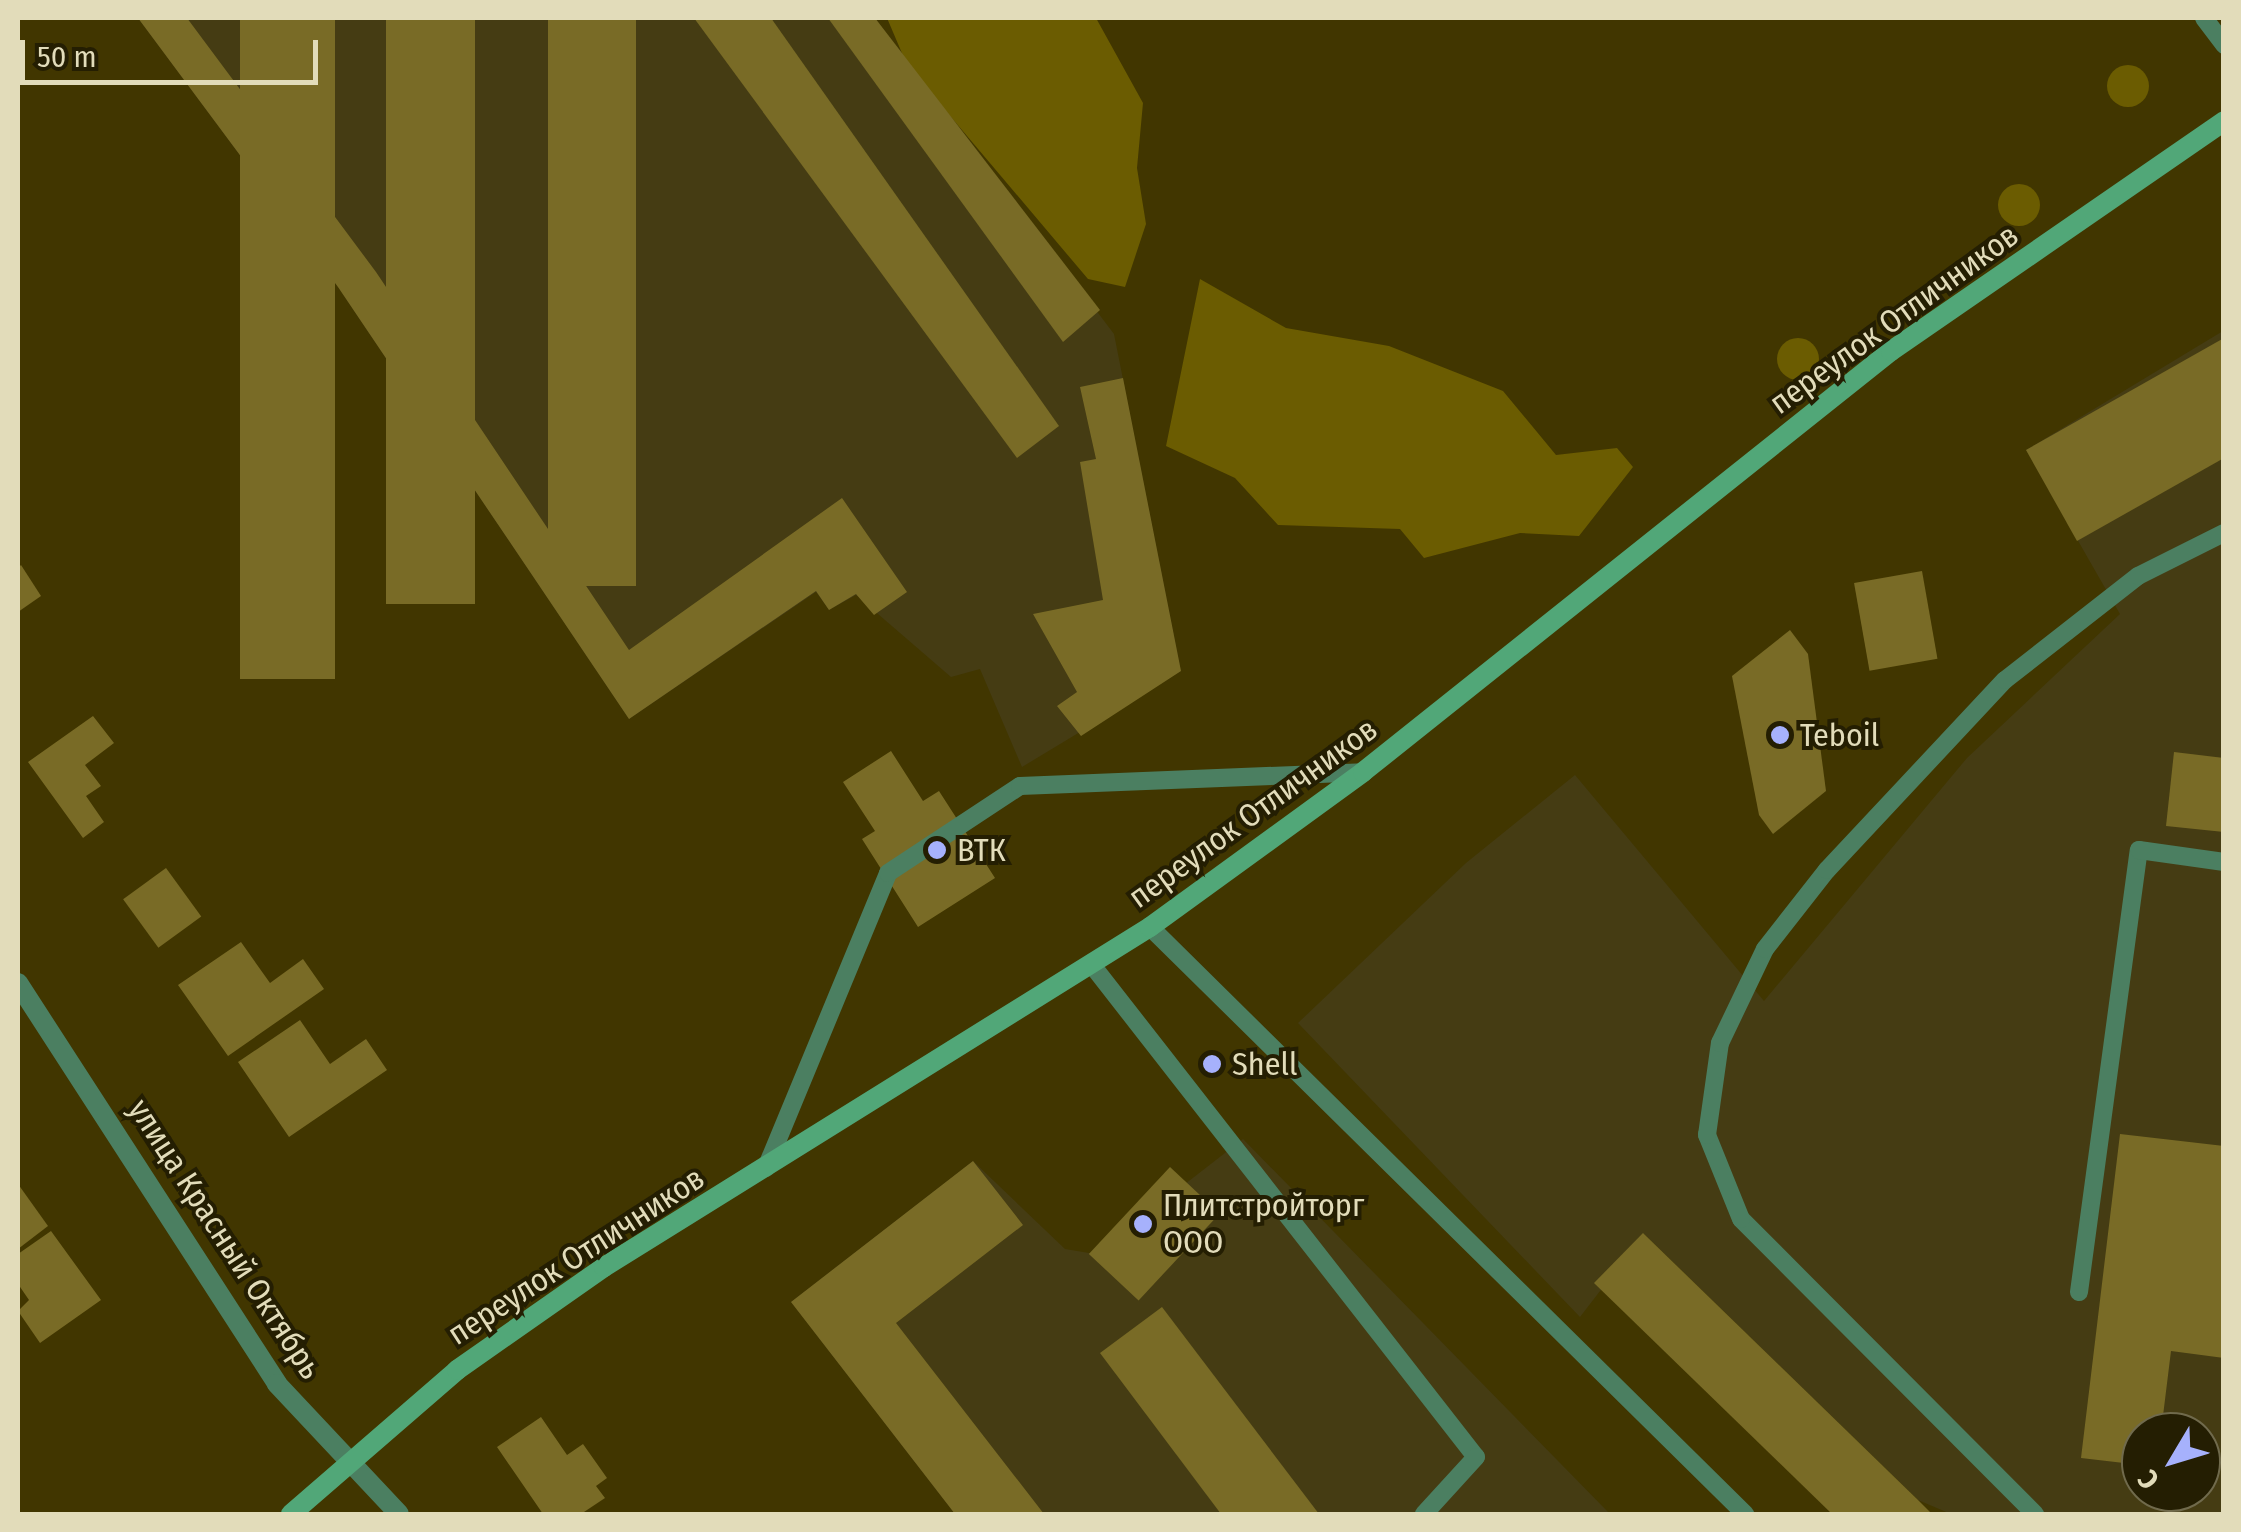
<!DOCTYPE html>
<meta charset="utf-8">
<style>
body{margin:0}
#map{position:relative;width:2241px;height:1532px;overflow:hidden;background:#413600;font-family:"Fira Sans Condensed",sans-serif}
div>[style]{position:absolute}
.built>*{inset:0;background:#453c13}
.forest>*{inset:0;background:#6b5c01}
.round{border-radius:50%}
.building>*{inset:0;background:#796b26;transform-origin:0 0}
.lane>*{height:18px;margin:-9px;padding:0 9px;transform-origin:9px;border-radius:9px;background:#4b7f61}
.street>*{height:20px;margin:-10px;padding:0 10px;transform-origin:10px;border-radius:10px;background:#4b7f61}
.secondary>*{height:20px;margin:-10px;padding:0 10px;transform-origin:10px;border-radius:10px;background:#51a778}
.dots>*{width:28px;height:28px;translate:-50% -50%;box-sizing:border-box;border:5px solid #241e02;border-radius:50%}
span{translate:-50% -50%;white-space:nowrap;text-align:center;line-height:1.15;-webkit-text-stroke:8px #241e02;paint-order:stroke}
.street-label{font-size:32px;color:#e2dcba}
.poi-label{font-size:32px;color:#e2dcba}
.left{translate:0 -50%;text-align:left}
.frame{position:absolute;inset:0;border:20px solid #e2dcba;pointer-events:none}
.north{position:absolute;left:2121px;top:1412px;width:100px;height:100px;box-sizing:border-box;background:#241e02;border:2px solid #706a4c;border-radius:50%;rotate:232deg;font-size:28px;font-weight:700;line-height:40px;text-align:center;color:#e2dcba}
.north::after{content:'';display:block;margin:auto;width:35px;height:45px;background:#a6b1fc;clip-path:polygon(50% 0,100% 100%,50% 72%,0 100%)}
.scale{position:absolute;left:20px;top:40px;width:298px;height:45px;box-sizing:border-box;border:5px solid #e2dcba;border-top:0;padding-left:12px;font-size:30px;line-height:35px;white-space:nowrap;color:#e2dcba;-webkit-text-stroke:8px #241e02;paint-order:stroke}
</style>
<div id="map">
<div class="built">
<i style="clip-path:polygon(138px 18px,875px 18px,1114px 334px,1181px 671px,1022px 767px,980px 669px,951px 677px,856px 595px,829px 610px,816px 592px,629px 719px,338px 287px)"></i>
<i style="clip-path:polygon(evenodd,2223px 331px,2223px 1514px,1951px 1514px,1918px 1500px,1644px 1234px,1580px 1317px,1298px 1023px,1466px 863px,1575px 775px,1764px 1001px,1967px 758px,2120px 614px,2026px 450px,2223px 331px,2141px 1432px,2201px 1432px,2201px 1492px,2141px 1492px,2141px 1432px)"></i>
<i style="clip-path:polygon(1243px 1139px,1610px 1514px,955px 1514px,791px 1302px,973px 1161px,1065px 1249px,1095px 1254px)"></i>
</div>
<div class="forest">
<i style="clip-path:polygon(887px 18px,1096px 18px,1143px 103px,1137px 168px,1146px 224px,1125px 287px,1088px 279px,907px 65px)"></i>
<i class="round" style="left:2107px;top:65px;width:42px;height:42px"></i>
<i class="round" style="left:1998px;top:184px;width:42px;height:42px"></i>
<i style="clip-path:polygon(1200px 279px,1286px 328px,1389px 346px,1503px 391px,1556px 455px,1617px 448px,1633px 467px,1579px 536px,1520px 533px,1424px 558px,1400px 529px,1278px 525px,1235px 478px,1166px 446px)"></i>
<i class="round" style="left:1777px;top:338px;width:42px;height:42px"></i>
</div>
<div class="building">
<i style="clip-path:polygon(138px 18px,187px 18px,376px 272px,629px 650px,842px 498px,907px 592px,874px 615px,856px 594px,829px 610px,816px 591px,629px 719px,338px 287px)"></i>
<i style="left:240px;top:18px;width:95px;height:661px"></i>
<i style="left:386px;top:18px;width:89px;height:586px"></i>
<i style="left:548px;top:18px;width:88px;height:568px"></i>
<i style="clip-path:polygon(694px 18px,771px 18px,1059px 426px,1017px 458px)"></i>
<i style="clip-path:polygon(828px 18px,875px 18px,1100px 310px,1063px 342px)"></i>
<i style="clip-path:polygon(2224px 338px,2224px 458px,2077px 541px,2026px 450px)"></i>
<i style="clip-path:polygon(1123px 378px,1181px 671px,1081px 736px,1057px 706px,1077px 692px,1033px 614px,1103px 600px,1080px 462px,1096px 459px,1080px 387px)"></i>
<i style="clip-path:polygon(21px 565px,41px 596px,18px 612px,18px 568px)"></i>
<i style="left:1922px;top:571px;width:89px;height:69px;rotate:80deg"></i>
<i style="clip-path:polygon(1790px 630px,1808px 654px,1826px 791px,1773px 834px,1759px 815px,1732px 676px)"></i>
<i style="clip-path:polygon(93px 716px,114px 743px,85px 765px,101px 786px,86px 796px,104px 822px,83px 838px,28px 762px)"></i>
<i style="clip-path:polygon(891px 751px,923px 801px,939px 791px,995px 878px,918px 927px,862px 839px,875px 831px,843px 782px)"></i>
<i style="clip-path:polygon(2174px 752px,2224px 758px,2224px 832px,2166px 826px)"></i>
<i style="left:166px;top:868px;width:60px;height:53px;rotate:54deg"></i>
<i style="clip-path:polygon(241px 942px,270px 983px,303px 959px,324px 989px,228px 1056px,178px 985px)"></i>
<i style="clip-path:polygon(300px 1020px,330px 1064px,366px 1039px,387px 1070px,289px 1137px,238px 1062px)"></i>
<i style="clip-path:polygon(2120px 1134px,2224px 1146px,2224px 1358px,2171px 1351px,2161px 1432px,2141px 1432px,2141px 1465px,2081px 1458px)"></i>
<i style="clip-path:polygon(973px 1161px,1023px 1225px,896px 1323px,1044px 1514px,955px 1514px,791px 1302px)"></i>
<i style="left:1170px;top:1167px;width:68px;height:119px;rotate:43deg"></i>
<i style="clip-path:polygon(18px 1184px,48px 1226px,18px 1249px)"></i>
<i style="clip-path:polygon(51px 1231px,101px 1300px,40px 1343px,18px 1311px,29px 1300px,18px 1284px,18px 1254px)"></i>
<i style="clip-path:polygon(1643px 1233px,1918px 1500px,1932px 1514px,1832px 1514px,1594px 1283px)"></i>
<i style="clip-path:polygon(1162px 1307px,1319px 1514px,1221px 1514px,1100px 1353px)"></i>
<i style="clip-path:polygon(541px 1417px,567px 1455px,583px 1444px,607px 1478px,596px 1486px,605px 1498px,581px 1514px,543px 1514px,497px 1447px)"></i>
</div>
<div class="lane">
<i style="left:2204px;top:18px;width:34px;rotate:53deg"></i>
<i style="left:1150px;top:927px;width:836px;rotate:44.61deg"></i>
<i style="left:1092px;top:965px;width:624px;rotate:52.03deg"></i>
<i style="left:1476px;top:1457px;width:77px;rotate:132.4deg"></i>
<i style="left:766px;top:1168px;width:319px;rotate:-67.5deg"></i>
<i style="left:888px;top:873px;width:158px;rotate:-33.4deg"></i>
<i style="left:1020px;top:786px;width:343px;rotate:-2.3deg"></i>
<i style="left:2079px;top:1292px;width:446px;rotate:-82.3deg"></i>
<i style="left:2139px;top:850px;width:86px;rotate:8deg"></i>
<i style="left:2035px;top:1514px;width:416px;rotate:-134.9deg"></i>
<i style="left:1741px;top:1219px;width:91px;rotate:-112deg"></i>
<i style="left:1707px;top:1135px;width:93px;rotate:-82deg"></i>
<i style="left:1720px;top:1043px;width:104px;rotate:-64.4deg"></i>
<i style="left:1765px;top:949px;width:100px;rotate:-51.9deg"></i>
<i style="left:1827px;top:870px;width:260px;rotate:-46.9deg"></i>
<i style="left:2005px;top:680px;width:169px;rotate:-38deg"></i>
<i style="left:2138px;top:576px;width:96px;rotate:-26.6deg"></i>
</div>
<div class="street">
<i style="left:18px;top:983px;width:477px;rotate:57.1deg"></i>
<i style="left:277px;top:1384px;width:178px;rotate:46.8deg"></i>
</div>
<div class="secondary">
<i style="left:291px;top:1514px;width:220px;rotate:-40.9deg"></i>
<i style="left:457px;top:1370px;width:179px;rotate:-35deg"></i>
<i style="left:604px;top:1267px;width:643px;rotate:-31.91deg"></i>
<i style="left:1150px;top:927px;width:263px;rotate:-36deg"></i>
<i style="left:1363px;top:772px;width:675px;rotate:-38.57deg"></i>
<i style="left:1891px;top:351px;width:405px;rotate:-34.6deg"></i>
</div>
<div class="dots">
<i style="left:1780px;top:735px;background:#a6b1fc"></i>
<i style="left:937px;top:850px;background:#a6b1fc"></i>
<i style="left:1212px;top:1064px;background:#a6b1fc"></i>
<i style="left:1143px;top:1224px;background:#a6b1fc"></i>
</div>
<div class="street-label">
<span style="left:1894px;top:319px;rotate:-36deg">переулок Отличников</span>
<span style="left:1253px;top:813px;rotate:-36deg">переулок Отличников</span>
<span style="left:225px;top:1239px;rotate:57deg">улица Красный Октябрь</span>
<span style="left:576px;top:1256px;rotate:-33deg">переулок Отличников</span>
</div>
<div class="poi-label">
<span class="left" style="left:1800px;top:735px">Teboil</span>
<span class="left" style="left:957px;top:850px">ВТК</span>
<span class="left" style="left:1232px;top:1064px">Shell</span>
<span class="left" style="left:1163px;top:1224px">Плитстройторг<br>ООО</span>
</div>
<div class="frame"></div>
<div class="north">С</div>
<div class="scale">50 m</div>
</div>
